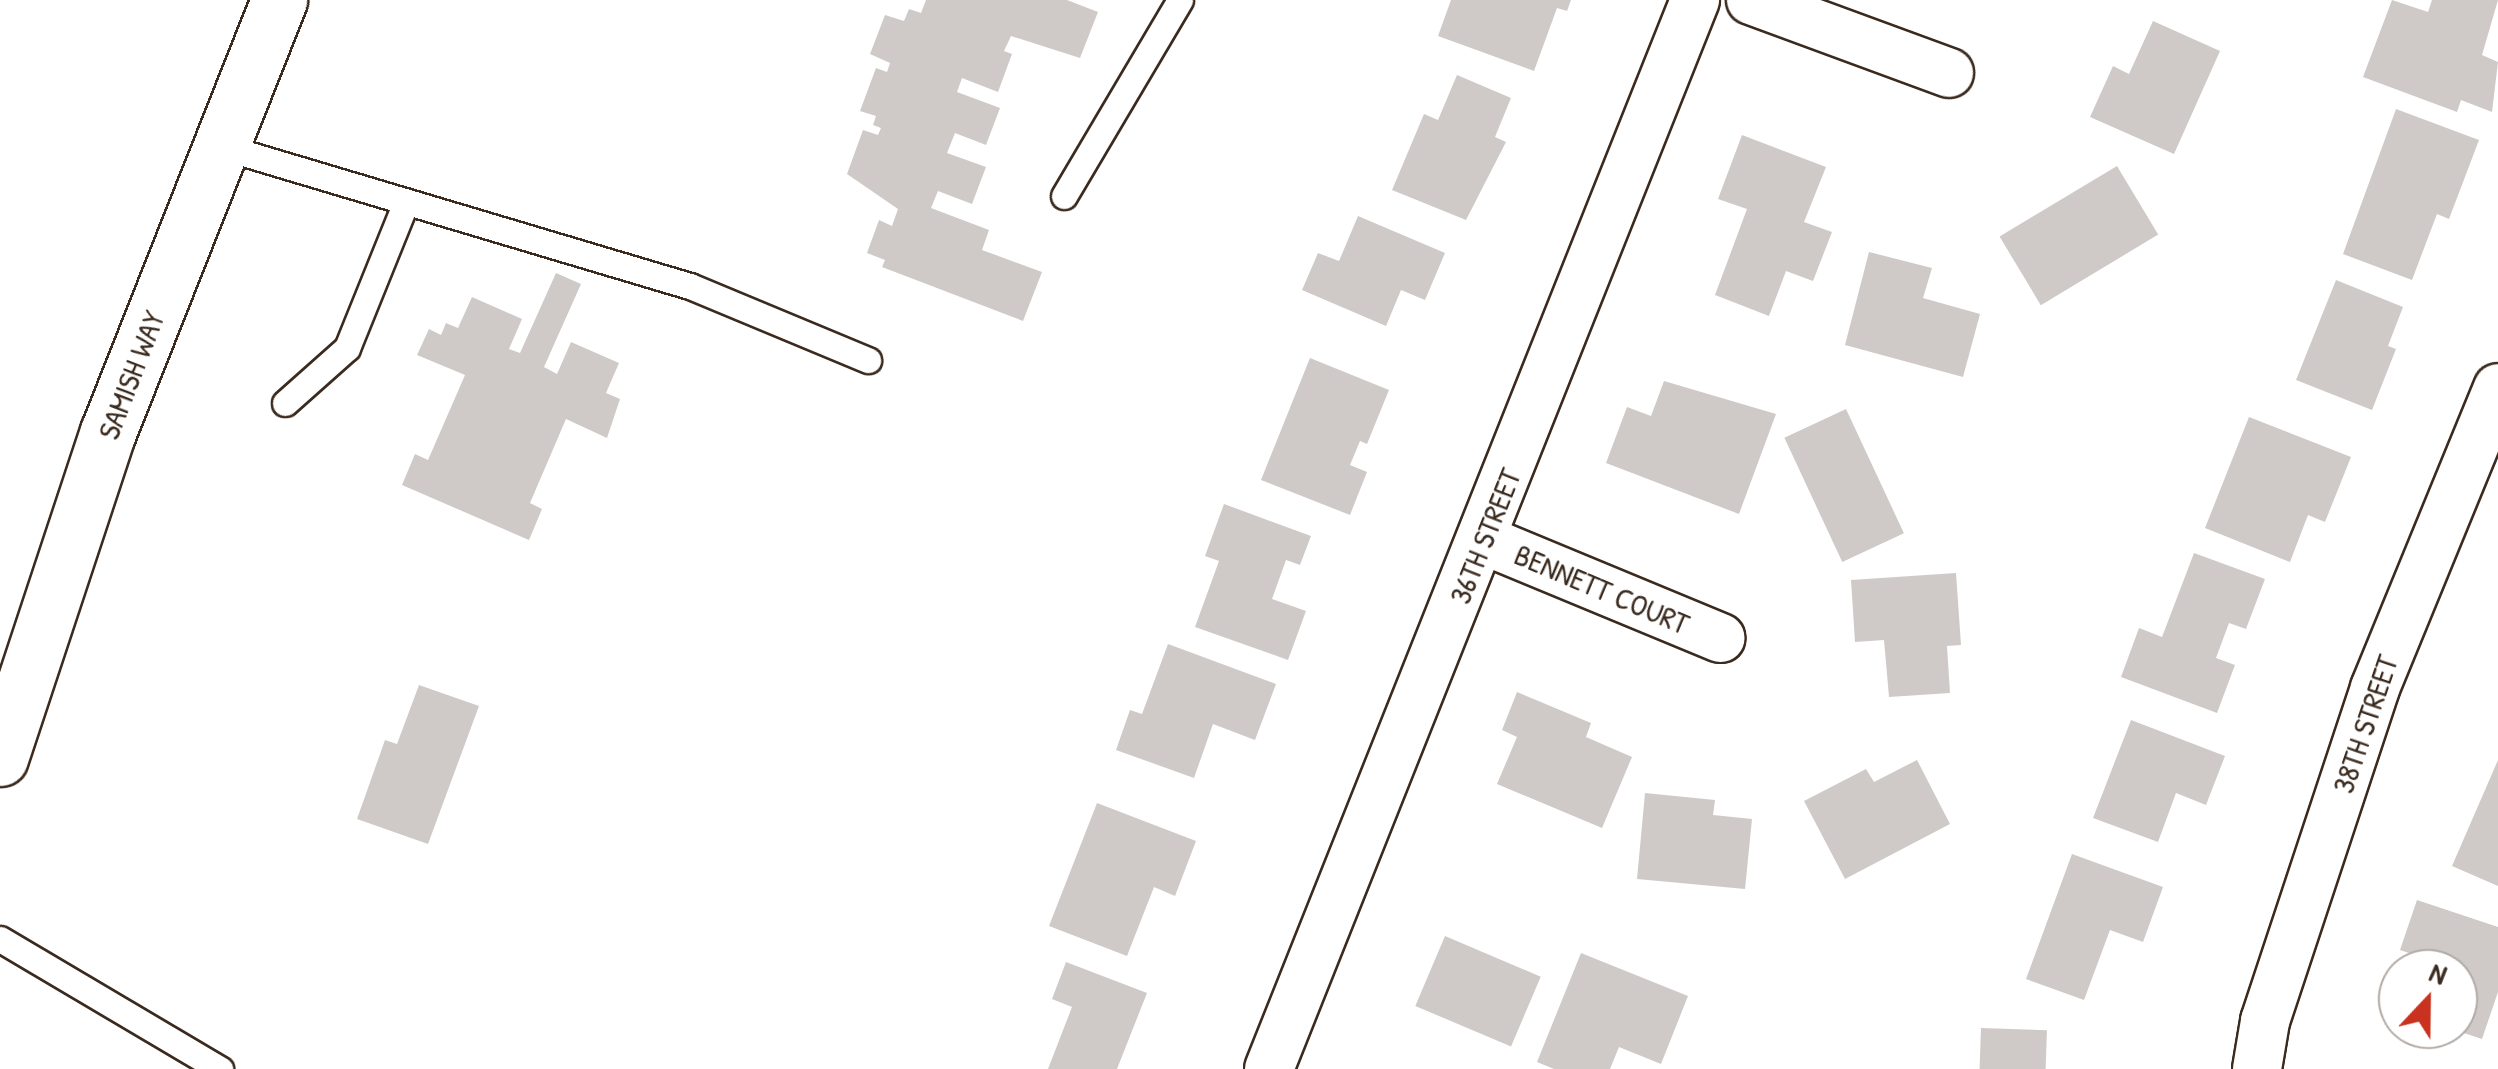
<!DOCTYPE html>
<style>
body{margin:0}
#map{position:relative;width:2498px;height:1069px;overflow:hidden;background:#fff;font-family:"Patrick Hand",sans-serif}
div>[style]{position:absolute}
.building>*{inset:0;background:#cfcac7;transform-origin:0 0}
.roads{filter:drop-shadow(2px 0 #3b2a1e) drop-shadow(-2px 0 #3b2a1e) drop-shadow(0 2px #3b2a1e) drop-shadow(0 -2px #3b2a1e)}
.lane>*{height:25px;margin:-12.5px;padding:0 12.5px;transform-origin:12.5px;border-radius:12.5px;background:#fff}
.street>*{height:48px;margin:-24px;padding:0 24px;transform-origin:24px;border-radius:24px;background:#fff}
.secondary>*{height:55px;margin:-27.5px;padding:0 27.5px;transform-origin:27.5px;border-radius:27.5px;background:#fff}
span{translate:-50% -50%;white-space:nowrap;text-align:center;line-height:1.15;-webkit-text-stroke:10px #fff;paint-order:stroke}
.street-label{font-size:30px;color:#3b2a1e}
.north{position:absolute;left:2378px;top:949px;width:100px;height:100px;box-sizing:border-box;background:#fff;border:2px solid #b1aaa5;border-radius:50%;rotate:22deg;font-size:28px;font-weight:700;line-height:40px;text-align:center;color:#3b2a1e}
.north::after{content:'';display:block;margin:auto;width:35px;height:45px;background:#c8321e;clip-path:polygon(50% 0,100% 100%,50% 72%,0 100%)}
</style>
<div id="map">
<div class="building">
<i style="clip-path:polygon(926px 0,1067px 0,1098px 12px,1080px 58px,1011px 36px,1004px 51px,1012px 54px,998px 92px,962px 78px,957px 92px,1000px 108px,986px 145px,955px 133px,947px 153px,986px 167px,972px 204px,938px 191px,931px 208px,989px 230px,982px 250px,1042px 272px,1023px 321px,882px 267px,885px 260px,867px 253px,879px 220px,892px 226px,898px 209px,847px 174px,863px 130px,878px 135px,881px 128px,873px 125px,876px 116px,860px 111px,876px 68px,887px 72px,890px 63px,870px 54px,885px 15px,904px 21px,909px 9px,921px 13px)"></i>
<i style="clip-path:polygon(1451px 0,1571px 0,1567px 11px,1557px 8px,1534px 71px,1438px 36px)"></i>
<i style="clip-path:polygon(2392px 0,2428px 12px,2432px 0,2498px 0,2482px 55px,2498px 62px,2492px 112px,2461px 100px,2457px 112px,2363px 77px)"></i>
<i style="clip-path:polygon(2153px 21px,2220px 51px,2174px 154px,2090px 117px,2113px 66px,2129px 74px)"></i>
<i style="clip-path:polygon(1457px 75px,1511px 98px,1495px 137px,1506px 142px,1466px 220px,1392px 190px,1424px 114px,1438px 120px)"></i>
<i style="clip-path:polygon(2396px 109px,2479px 140px,2449px 219px,2437px 214px,2412px 280px,2343px 254px)"></i>
<i style="clip-path:polygon(1742px 135px,1826px 167px,1804px 222px,1832px 232px,1813px 281px,1786px 271px,1769px 316px,1715px 295px,1747px 209px,1718px 199px)"></i>
<i style="left:2117px;top:166px;width:80px;height:137px;rotate:59deg"></i>
<i style="clip-path:polygon(1358px 216px,1445px 253px,1425px 300px,1401px 290px,1386px 326px,1302px 290px,1318px 253px,1339px 261px)"></i>
<i style="clip-path:polygon(1869px 252px,1932px 268px,1923px 298px,1980px 314px,1963px 377px,1845px 345px)"></i>
<i style="clip-path:polygon(556px 273px,581px 284px,544px 367px,557px 374px,571px 342px,619px 363px,606px 393px,620px 399px,607px 438px,566px 419px,530px 503px,542px 509px,529px 540px,402px 485px,415px 454px,428px 460px,465px 375px,417px 355px,429px 329px,441px 335px,446px 323px,458px 328px,472px 297px,522px 319px,509px 349px,520px 353px)"></i>
<i style="clip-path:polygon(2336px 280px,2403px 307px,2388px 346px,2396px 349px,2372px 410px,2296px 380px)"></i>
<i style="clip-path:polygon(1310px 358px,1389px 390px,1367px 444px,1360px 441px,1350px 465px,1367px 472px,1350px 515px,1261px 480px)"></i>
<i style="clip-path:polygon(1664px 381px,1776px 414px,1739px 514px,1606px 463px,1627px 407px,1651px 416px)"></i>
<i style="left:1846px;top:409px;width:137px;height:68px;rotate:65deg"></i>
<i style="clip-path:polygon(2249px 417px,2351px 457px,2325px 522px,2308px 515px,2290px 562px,2205px 528px)"></i>
<i style="clip-path:polygon(1224px 504px,1311px 536px,1300px 565px,1286px 560px,1272px 599px,1306px 611px,1288px 660px,1195px 627px,1219px 561px,1205px 556px)"></i>
<i style="clip-path:polygon(2194px 553px,2265px 579px,2246px 629px,2229px 623px,2216px 658px,2235px 665px,2217px 713px,2121px 677px,2139px 628px,2162px 637px)"></i>
<i style="clip-path:polygon(1956px 573px,1961px 645px,1947px 646px,1950px 693px,1889px 697px,1884px 640px,1855px 642px,1851px 580px)"></i>
<i style="clip-path:polygon(1168px 644px,1276px 684px,1255px 740px,1213px 724px,1194px 778px,1116px 750px,1130px 710px,1142px 714px)"></i>
<i style="clip-path:polygon(419px 685px,479px 706px,428px 844px,357px 819px,385px 740px,397px 744px)"></i>
<i style="clip-path:polygon(1517px 692px,1591px 723px,1586px 737px,1632px 757px,1602px 828px,1497px 784px,1517px 737px,1502px 730px)"></i>
<i style="clip-path:polygon(2131px 720px,2225px 756px,2206px 805px,2176px 793px,2158px 842px,2093px 818px)"></i>
<i style="clip-path:polygon(1917px 760px,1950px 824px,1845px 879px,1804px 801px,1866px 769px,1874px 782px)"></i>
<i style="clip-path:polygon(2498px 760px,2498px 886px,2452px 866px)"></i>
<i style="clip-path:polygon(1645px 793px,1715px 800px,1713px 815px,1752px 819px,1745px 889px,1637px 879px)"></i>
<i style="clip-path:polygon(1097px 803px,1196px 841px,1175px 896px,1154px 887px,1127px 956px,1049px 926px)"></i>
<i style="clip-path:polygon(2072px 854px,2163px 887px,2143px 942px,2110px 930px,2084px 1000px,2026px 979px)"></i>
<i style="clip-path:polygon(2417px 900px,2498px 927px,2498px 992px,2482px 1039px,2458px 1031px,2458px 969px,2434px 969px,2436px 962px,2400px 950px)"></i>
<i style="left:1445px;top:936px;width:104px;height:76px;rotate:23deg"></i>
<i style="clip-path:polygon(1581px 953px,1688px 996px,1661px 1064px,1619px 1047px,1610px 1069px,1554px 1069px,1537px 1062px)"></i>
<i style="clip-path:polygon(1066px 962px,1147px 993px,1117px 1069px,1048px 1069px,1072px 1007px,1052px 999px)"></i>
<i style="left:1981px;top:1028px;width:66px;height:41px;rotate:2deg"></i>
</div>
<div class="roads">
<div class="lane">
<i style="left:220px;top:146px;width:490px;rotate:16.6deg"></i>
<i style="left:690px;top:286px;width:193px;rotate:22.6deg"></i>
<i style="left:1064px;top:196px;width:228px;rotate:-59.4deg"></i>
<i style="left:285px;top:403px;width:83px;rotate:-41.6deg"></i>
<i style="left:347px;top:348px;width:157px;rotate:-68deg"></i>
<i style="left:0;top:939px;width:256px;rotate:30.6deg"></i>
</div>
<div class="street">
<i style="left:1751px;top:0;width:211px;rotate:20.2deg"></i>
<i style="left:1484px;top:540px;width:256px;rotate:22.5deg"></i>
<i style="left:1269px;top:1069px;width:1151px;rotate:-68.27deg"></i>
<i style="left:2257px;top:1069px;width:49px;rotate:-80.5deg"></i>
<i style="left:2265px;top:1021px;width:351px;rotate:-71.7deg"></i>
<i style="left:2375px;top:688px;width:324px;rotate:-67.7deg"></i>
</div>
<div class="secondary">
<i style="left:0;top:758px;width:343px;rotate:-71.7deg"></i>
<i style="left:108px;top:432px;width:465px;rotate:-68.4deg"></i>
</div>
</div>
<div class="street-label">
<span style="left:131px;top:375px;rotate:-69deg">SAMISH WAY</span>
<span style="left:1485px;top:536px;rotate:-68deg">36TH STREET</span>
<span style="left:1602px;top:589px;rotate:23deg">BENNETT COURT</span>
<span style="left:2365px;top:724px;rotate:-71deg">38TH STREET</span>
</div>
<div class="north">N</div>
</div>
